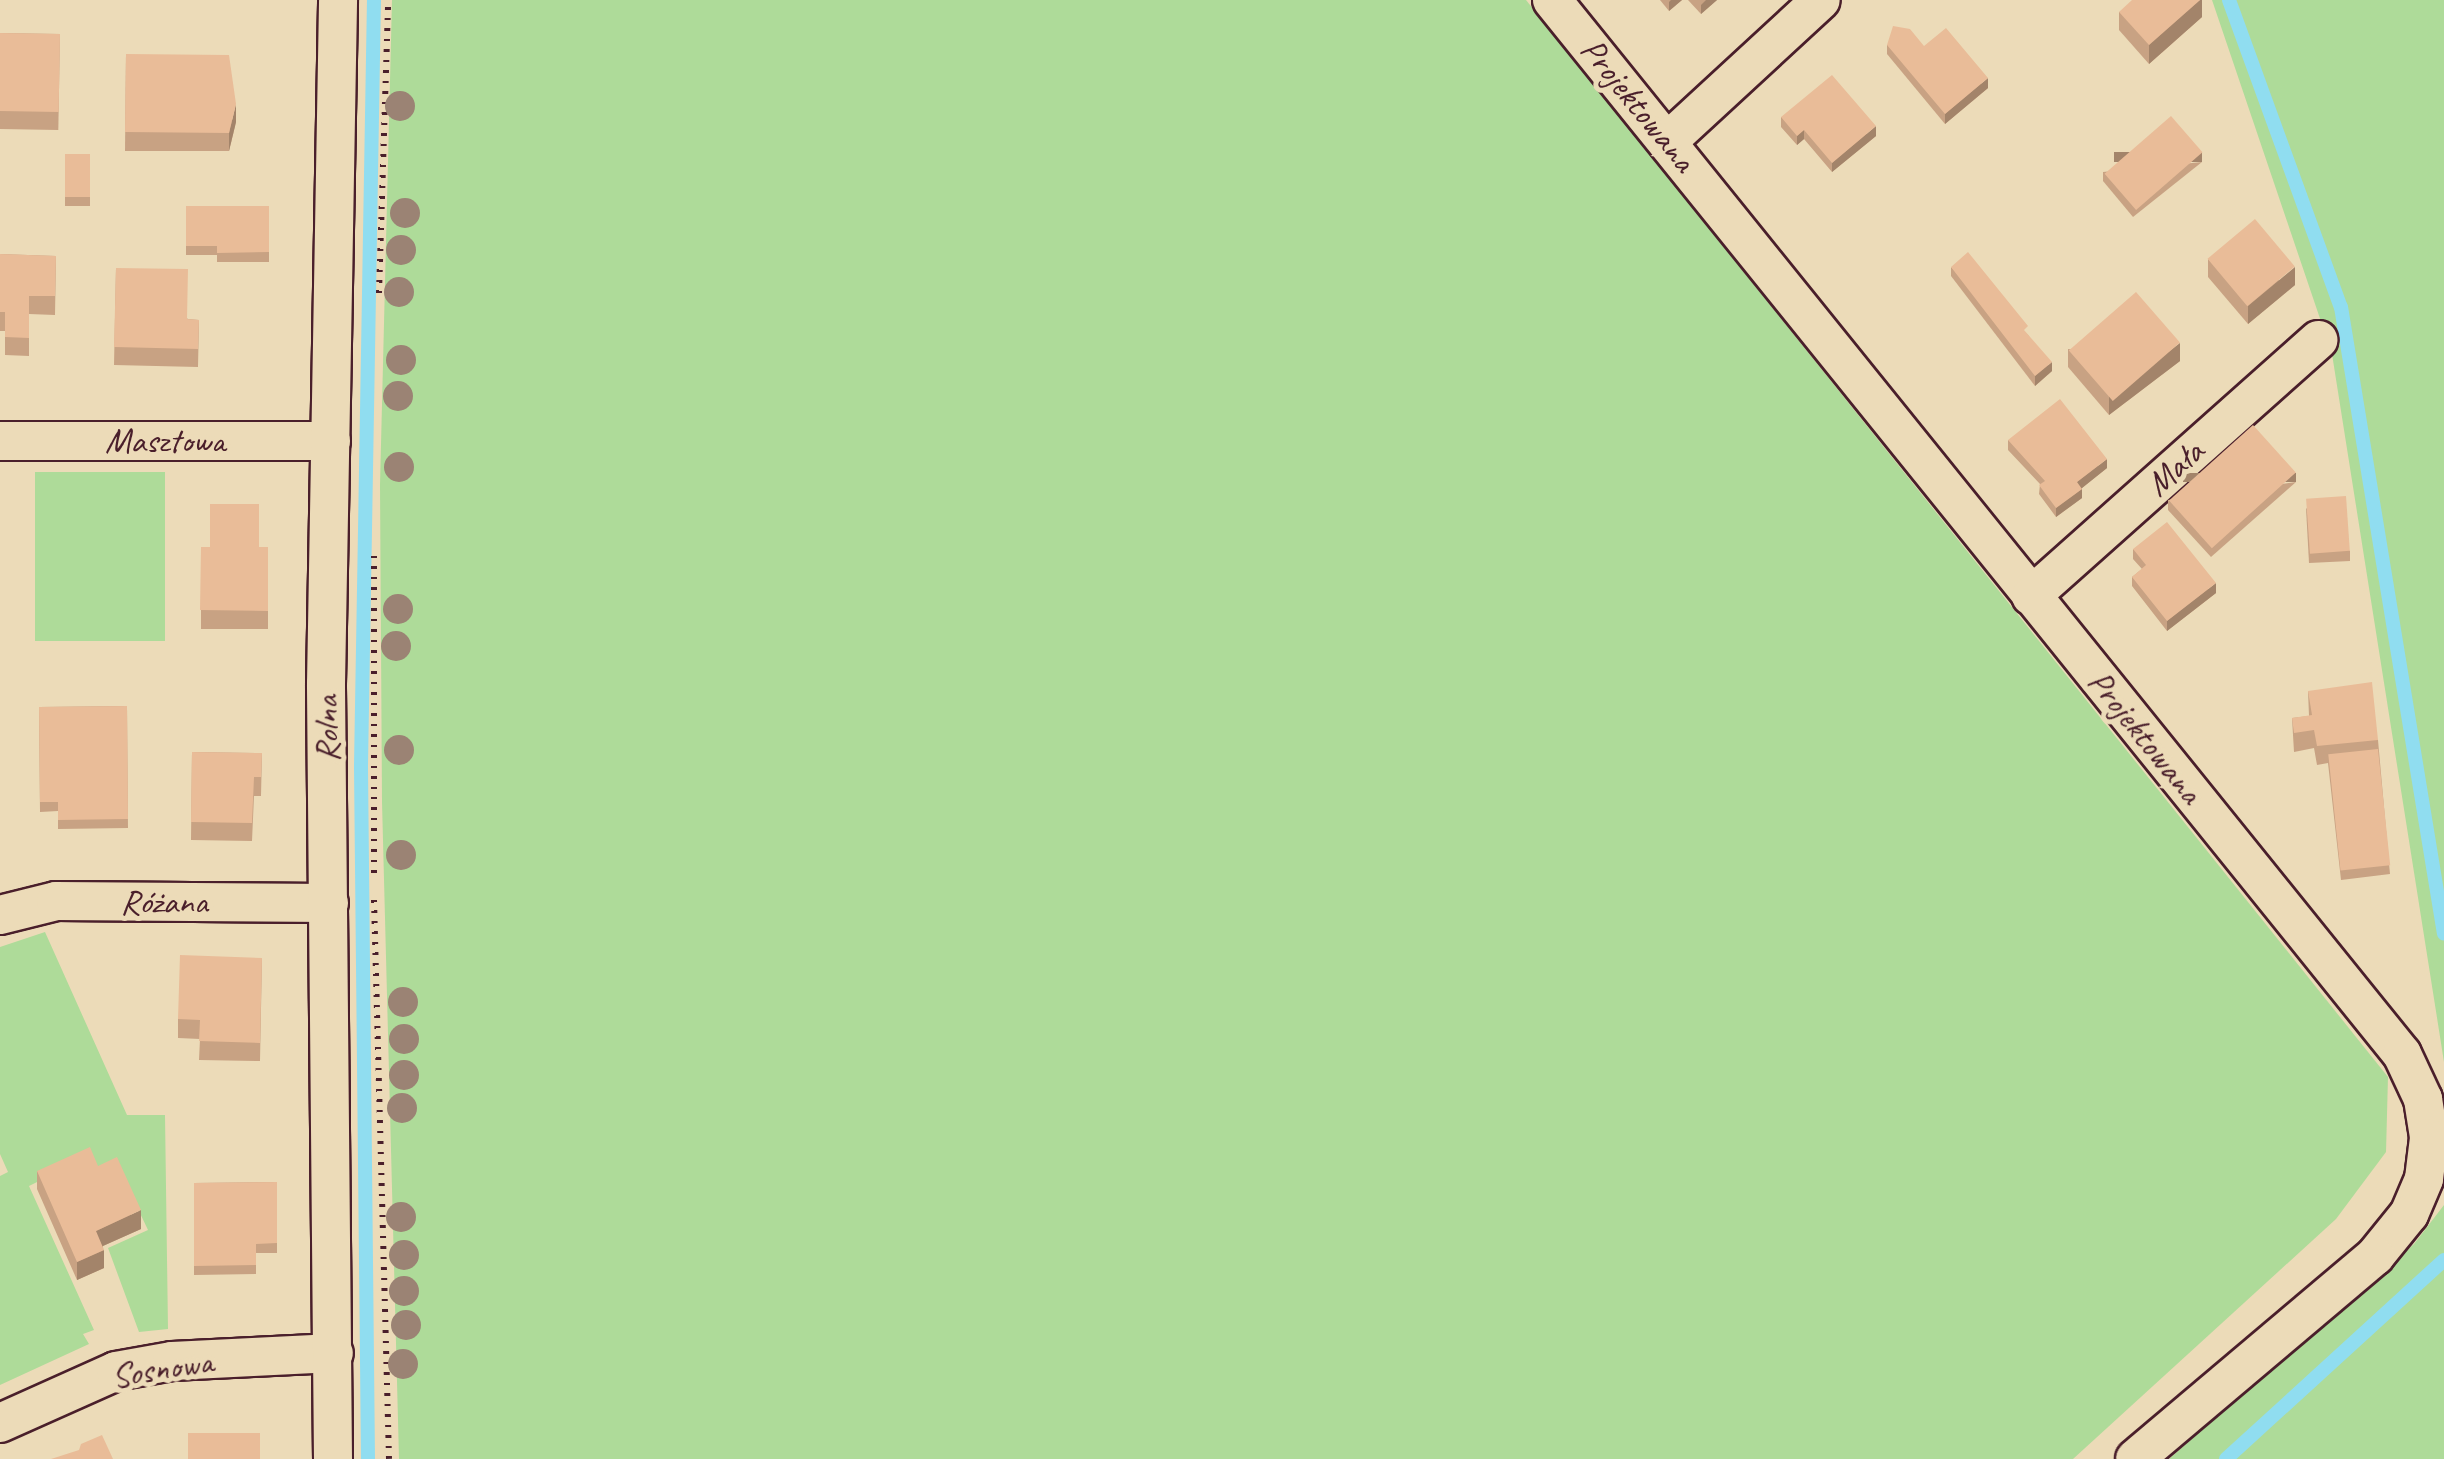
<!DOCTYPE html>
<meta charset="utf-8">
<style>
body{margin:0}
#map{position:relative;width:2444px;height:1459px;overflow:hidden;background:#ecdbb8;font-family:Caveat,sans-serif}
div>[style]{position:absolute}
.green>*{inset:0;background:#aedb99;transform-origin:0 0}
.stream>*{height:14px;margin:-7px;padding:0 7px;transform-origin:7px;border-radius:7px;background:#90ddf0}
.path>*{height:6px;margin-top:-3px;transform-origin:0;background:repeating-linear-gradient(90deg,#4a1f2b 0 2.5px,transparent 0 10.5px)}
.roads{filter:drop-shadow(2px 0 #4a1f2b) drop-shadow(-2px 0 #4a1f2b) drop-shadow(0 2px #4a1f2b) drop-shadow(0 -2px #4a1f2b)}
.minor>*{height:38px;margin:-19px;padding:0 19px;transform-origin:19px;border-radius:19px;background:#ecdbb8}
.trees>*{width:30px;height:30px;margin:-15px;border-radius:50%;background:#9b8374}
.wall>*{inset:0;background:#c8a283;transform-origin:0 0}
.shaded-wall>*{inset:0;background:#a3846a;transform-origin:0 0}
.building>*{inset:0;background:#e9bc98;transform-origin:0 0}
span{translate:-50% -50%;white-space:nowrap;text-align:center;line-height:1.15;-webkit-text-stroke:10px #ecdbb8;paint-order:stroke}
.street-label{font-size:35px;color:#4a1f2b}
</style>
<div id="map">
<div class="green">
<i style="clip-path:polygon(392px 0,1526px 0,2388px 1077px,2386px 1152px,2336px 1219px,2073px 1459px,399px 1459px,382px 802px,380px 485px)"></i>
<i style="clip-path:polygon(2212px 0,2444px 0,2444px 1062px,2332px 354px)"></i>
<i style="left:35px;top:472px;width:130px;height:169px"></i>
<i style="clip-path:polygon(45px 932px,127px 1115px,165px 1115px,168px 1329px,139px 1332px,108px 1248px,148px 1230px,119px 1169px,101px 1177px,90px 1156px,29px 1186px,94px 1330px,83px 1334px,89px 1344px,0 1385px,0 1176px,8px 1172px,0 1154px,0 947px)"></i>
<i style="clip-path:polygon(2444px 1205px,2444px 1459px,2169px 1459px,2414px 1244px)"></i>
</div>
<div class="stream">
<i style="left:2229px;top:0;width:327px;rotate:70deg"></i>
<i style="left:2341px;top:307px;width:635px;rotate:80.67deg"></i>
<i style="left:368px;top:1459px;width:693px;rotate:-90.58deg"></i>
<i style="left:361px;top:766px;width:766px;rotate:-89.03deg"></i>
<i style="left:2226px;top:1459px;width:295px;rotate:-42.4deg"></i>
</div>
<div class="path">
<i style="left:379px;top:293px;width:293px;rotate:-88.2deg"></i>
<i style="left:374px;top:873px;width:318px;rotate:-90deg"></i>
<i style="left:374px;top:900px;width:559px;rotate:88.46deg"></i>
</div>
<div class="roads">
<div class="minor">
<i style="left:1552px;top:0;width:1354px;rotate:51.12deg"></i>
<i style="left:2402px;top:1054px;width:50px;rotate:65deg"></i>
<i style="left:2423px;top:1099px;width:39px;rotate:81deg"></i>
<i style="left:2429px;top:1138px;width:41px;rotate:97deg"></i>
<i style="left:2424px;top:1179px;width:38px;rotate:113deg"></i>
<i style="left:2409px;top:1214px;width:54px;rotate:129deg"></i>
<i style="left:2375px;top:1256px;width:314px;rotate:139.8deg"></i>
<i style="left:1667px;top:142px;width:209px;rotate:-42.7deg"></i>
<i style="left:0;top:441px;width:331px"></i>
<i style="left:2031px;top:596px;width:385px;rotate:-41.7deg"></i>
<i style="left:0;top:915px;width:58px;rotate:-14deg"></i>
<i style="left:56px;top:901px;width:273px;rotate:0.4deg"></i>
<i style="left:0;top:1423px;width:127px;rotate:-24.1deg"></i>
<i style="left:116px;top:1371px;width:57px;rotate:-10.1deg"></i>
<i style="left:172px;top:1361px;width:162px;rotate:-2.8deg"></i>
<i style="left:333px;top:1459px;width:775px;rotate:-90.52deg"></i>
<i style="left:326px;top:684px;width:684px;rotate:-88.99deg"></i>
</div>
</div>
<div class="trees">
<i style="left:400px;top:106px"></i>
<i style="left:405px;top:213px"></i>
<i style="left:401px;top:250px"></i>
<i style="left:399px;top:292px"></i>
<i style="left:401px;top:360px"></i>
<i style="left:398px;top:396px"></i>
<i style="left:399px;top:467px"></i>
<i style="left:398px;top:609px"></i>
<i style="left:396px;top:646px"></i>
<i style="left:399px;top:750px"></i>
<i style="left:401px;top:855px"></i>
<i style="left:403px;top:1002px"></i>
<i style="left:404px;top:1039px"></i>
<i style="left:404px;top:1075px"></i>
<i style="left:402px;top:1108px"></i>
<i style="left:401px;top:1217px"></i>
<i style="left:404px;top:1255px"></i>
<i style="left:404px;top:1291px"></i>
<i style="left:406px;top:1325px"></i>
<i style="left:403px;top:1364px"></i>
</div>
<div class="wall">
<i style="clip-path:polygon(1660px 0,1682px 0,1669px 11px)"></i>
<i style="clip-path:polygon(1688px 0,1717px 0,1701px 14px)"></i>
<i style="clip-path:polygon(2202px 0,2202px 17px,2149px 64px,2119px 30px,2119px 12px)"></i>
<i style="left:0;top:33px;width:60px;height:96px;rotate:1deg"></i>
<i style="clip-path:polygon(1887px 45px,1924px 46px,1988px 88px,1945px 124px,1887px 54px)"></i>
<i style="clip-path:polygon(126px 54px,236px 122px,229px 151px,125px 151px)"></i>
<i style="clip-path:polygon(1781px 117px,1876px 136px,1832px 172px,1804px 139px,1797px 145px,1781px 127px)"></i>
<i style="left:65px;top:154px;width:25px;height:52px"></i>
<i style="clip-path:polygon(2202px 162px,2133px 217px,2103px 181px,2103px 172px)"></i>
<i style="clip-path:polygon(186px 206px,269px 206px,269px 262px,217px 262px,217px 255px,186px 255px)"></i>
<i style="clip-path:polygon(0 254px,56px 256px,55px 315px,29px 314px,29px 356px,5px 355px,5px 331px,0 331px)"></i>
<i style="clip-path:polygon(2208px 259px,2295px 285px,2248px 324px,2208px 277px)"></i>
<i style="clip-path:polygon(1951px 267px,2028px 335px,2052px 371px,2035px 386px,1951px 276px)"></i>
<i style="clip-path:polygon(116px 268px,188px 319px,199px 320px,198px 367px,114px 365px)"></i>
<i style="clip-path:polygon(2068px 349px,2180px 361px,2109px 415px,2068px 367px)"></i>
<i style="clip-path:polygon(2008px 440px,2107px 468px,2082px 488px,2082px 498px,2056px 517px,2039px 494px,2040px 484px,2008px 450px)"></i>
<i style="clip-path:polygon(2296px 482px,2211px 557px,2168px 510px,2168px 500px)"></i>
<i style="clip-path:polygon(2306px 508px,2350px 551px,2350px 561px,2309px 563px)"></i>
<i style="left:201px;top:547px;width:67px;height:82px"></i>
<i style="clip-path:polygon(2133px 549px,2216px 593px,2167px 631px,2132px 586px,2132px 577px,2142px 569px,2133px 559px)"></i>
<i style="clip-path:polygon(2308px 691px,2378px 740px,2390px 874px,2341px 880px,2328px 763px,2317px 765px,2314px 748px,2294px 752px,2292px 718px,2309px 716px)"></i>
<i style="clip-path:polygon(127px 706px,128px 828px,58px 829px,58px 811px,40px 812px,39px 707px)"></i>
<i style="clip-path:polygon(192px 752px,262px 753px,261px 796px,254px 796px,252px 841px,191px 840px)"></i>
<i style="clip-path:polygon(262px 958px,260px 1061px,199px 1060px,200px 1039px,178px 1038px,178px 1019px)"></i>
<i style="clip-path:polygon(98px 1166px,141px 1229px,103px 1246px,104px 1268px,77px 1280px,37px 1189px,37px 1171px)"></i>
<i style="clip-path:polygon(277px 1182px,277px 1253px,256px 1253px,256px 1274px,194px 1275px,194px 1183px)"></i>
</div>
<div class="shaded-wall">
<i style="clip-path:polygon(1671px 0,1682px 0,1669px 11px,1669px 2px)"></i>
<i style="clip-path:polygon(1706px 0,1717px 0,1701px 14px,1701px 5px)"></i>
<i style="clip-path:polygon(2200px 0,2202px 0,2202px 17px,2149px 64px,2149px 45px)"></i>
<i style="clip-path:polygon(1988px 78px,1988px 88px,1945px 124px,1945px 114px)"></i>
<i style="clip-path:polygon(236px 104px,236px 122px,229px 151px,229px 133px)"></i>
<i style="clip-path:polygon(1876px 126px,1876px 136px,1832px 172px,1832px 163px)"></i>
<i style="clip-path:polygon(1804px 130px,1804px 139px,1797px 145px,1797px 136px)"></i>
<i style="left:2202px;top:152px;width:10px;height:88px;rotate:90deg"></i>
<i style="clip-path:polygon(2295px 267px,2295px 285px,2248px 324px,2248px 306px)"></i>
<i style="clip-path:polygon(2180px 343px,2180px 361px,2109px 415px,2109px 397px)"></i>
<i style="clip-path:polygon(2052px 362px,2052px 371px,2035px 386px,2035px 376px)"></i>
<i style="clip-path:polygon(2107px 459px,2107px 468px,2077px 492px,2077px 482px)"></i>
<i style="left:2296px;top:473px;width:9px;height:113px;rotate:90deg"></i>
<i style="clip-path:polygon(2082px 489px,2082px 498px,2056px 517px,2056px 508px)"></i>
<i style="clip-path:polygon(2216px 583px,2216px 593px,2167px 631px,2167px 621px)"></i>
<i style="clip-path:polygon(141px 1210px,141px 1229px,96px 1249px,96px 1231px)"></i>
<i style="clip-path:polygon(104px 1250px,104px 1268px,77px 1280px,77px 1262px)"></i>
</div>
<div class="building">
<i style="clip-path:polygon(2132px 0,2200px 0,2149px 45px,2119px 12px)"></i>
<i style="clip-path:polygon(1893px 26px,1910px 29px,1924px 46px,1946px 28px,1988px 78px,1945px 114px,1887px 45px)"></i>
<i style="left:0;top:33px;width:60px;height:78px;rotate:1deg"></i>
<i style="clip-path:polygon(126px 54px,229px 55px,236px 104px,229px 133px,125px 132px)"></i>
<i style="clip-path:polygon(1832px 75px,1876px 126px,1832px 163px,1804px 130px,1797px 136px,1781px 117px)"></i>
<i style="left:2171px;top:116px;width:48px;height:88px;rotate:49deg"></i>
<i style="left:65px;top:154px;width:25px;height:43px"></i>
<i style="clip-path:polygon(186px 206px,269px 206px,269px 252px,217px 253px,217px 246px,186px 246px)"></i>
<i style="left:2255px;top:219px;width:62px;height:62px;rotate:50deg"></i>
<i style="clip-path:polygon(1968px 252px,2028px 326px,2024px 330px,2052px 362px,2035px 376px,1951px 267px)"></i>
<i style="clip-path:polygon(0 254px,56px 256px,55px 296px,29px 296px,29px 338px,5px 337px,5px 312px,0 312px)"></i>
<i style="clip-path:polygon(116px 268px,188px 269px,187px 319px,199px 320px,198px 349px,114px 347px)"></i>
<i style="left:2136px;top:292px;width:67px;height:89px;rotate:49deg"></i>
<i style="clip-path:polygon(2060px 399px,2107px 459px,2077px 482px,2082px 489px,2056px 508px,2039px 485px,2045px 481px,2008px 440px)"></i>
<i style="left:2253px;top:425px;width:64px;height:113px;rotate:48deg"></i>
<i style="left:2346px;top:496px;width:55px;height:40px;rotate:86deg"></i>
<i style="clip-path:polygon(210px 504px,259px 504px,259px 547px,268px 547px,268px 611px,200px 610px,201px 547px,210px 547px)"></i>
<i style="clip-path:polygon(2167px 522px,2216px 583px,2167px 621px,2132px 577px,2146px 565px,2133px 549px)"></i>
<i style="clip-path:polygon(2372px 682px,2378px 740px,2317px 746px,2314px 730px,2294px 733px,2292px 718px,2312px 715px,2308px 691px)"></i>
<i style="clip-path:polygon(127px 706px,128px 819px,58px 820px,58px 802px,40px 802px,39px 707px)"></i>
<i style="left:2378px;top:749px;width:117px;height:50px;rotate:84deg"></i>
<i style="clip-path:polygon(192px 752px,262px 753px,261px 777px,254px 777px,252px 823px,191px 822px)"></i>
<i style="clip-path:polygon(180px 955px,262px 958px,260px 1043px,199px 1041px,200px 1020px,178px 1019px)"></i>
<i style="clip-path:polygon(90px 1147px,98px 1166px,117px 1157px,141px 1210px,96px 1231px,104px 1250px,77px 1262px,37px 1171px)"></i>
<i style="clip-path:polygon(277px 1182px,277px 1243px,256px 1244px,256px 1265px,194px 1266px,194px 1183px)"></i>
<i style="left:260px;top:1433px;width:26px;height:72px;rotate:90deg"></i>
<i style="clip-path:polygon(102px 1435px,113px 1459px,51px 1459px,79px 1450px,81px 1444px)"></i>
</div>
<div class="street-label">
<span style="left:1638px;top:105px;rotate:51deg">Projektowana</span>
<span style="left:165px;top:441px">Masztowa</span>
<span style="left:2175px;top:468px;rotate:-42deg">Mała</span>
<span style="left:327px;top:729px;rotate:-91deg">Rolna</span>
<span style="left:2145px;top:737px;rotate:51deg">Projektowana</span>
<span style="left:164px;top:902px">Różana</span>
<span style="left:162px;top:1369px;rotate:-9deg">Sosnowa</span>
</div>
</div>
